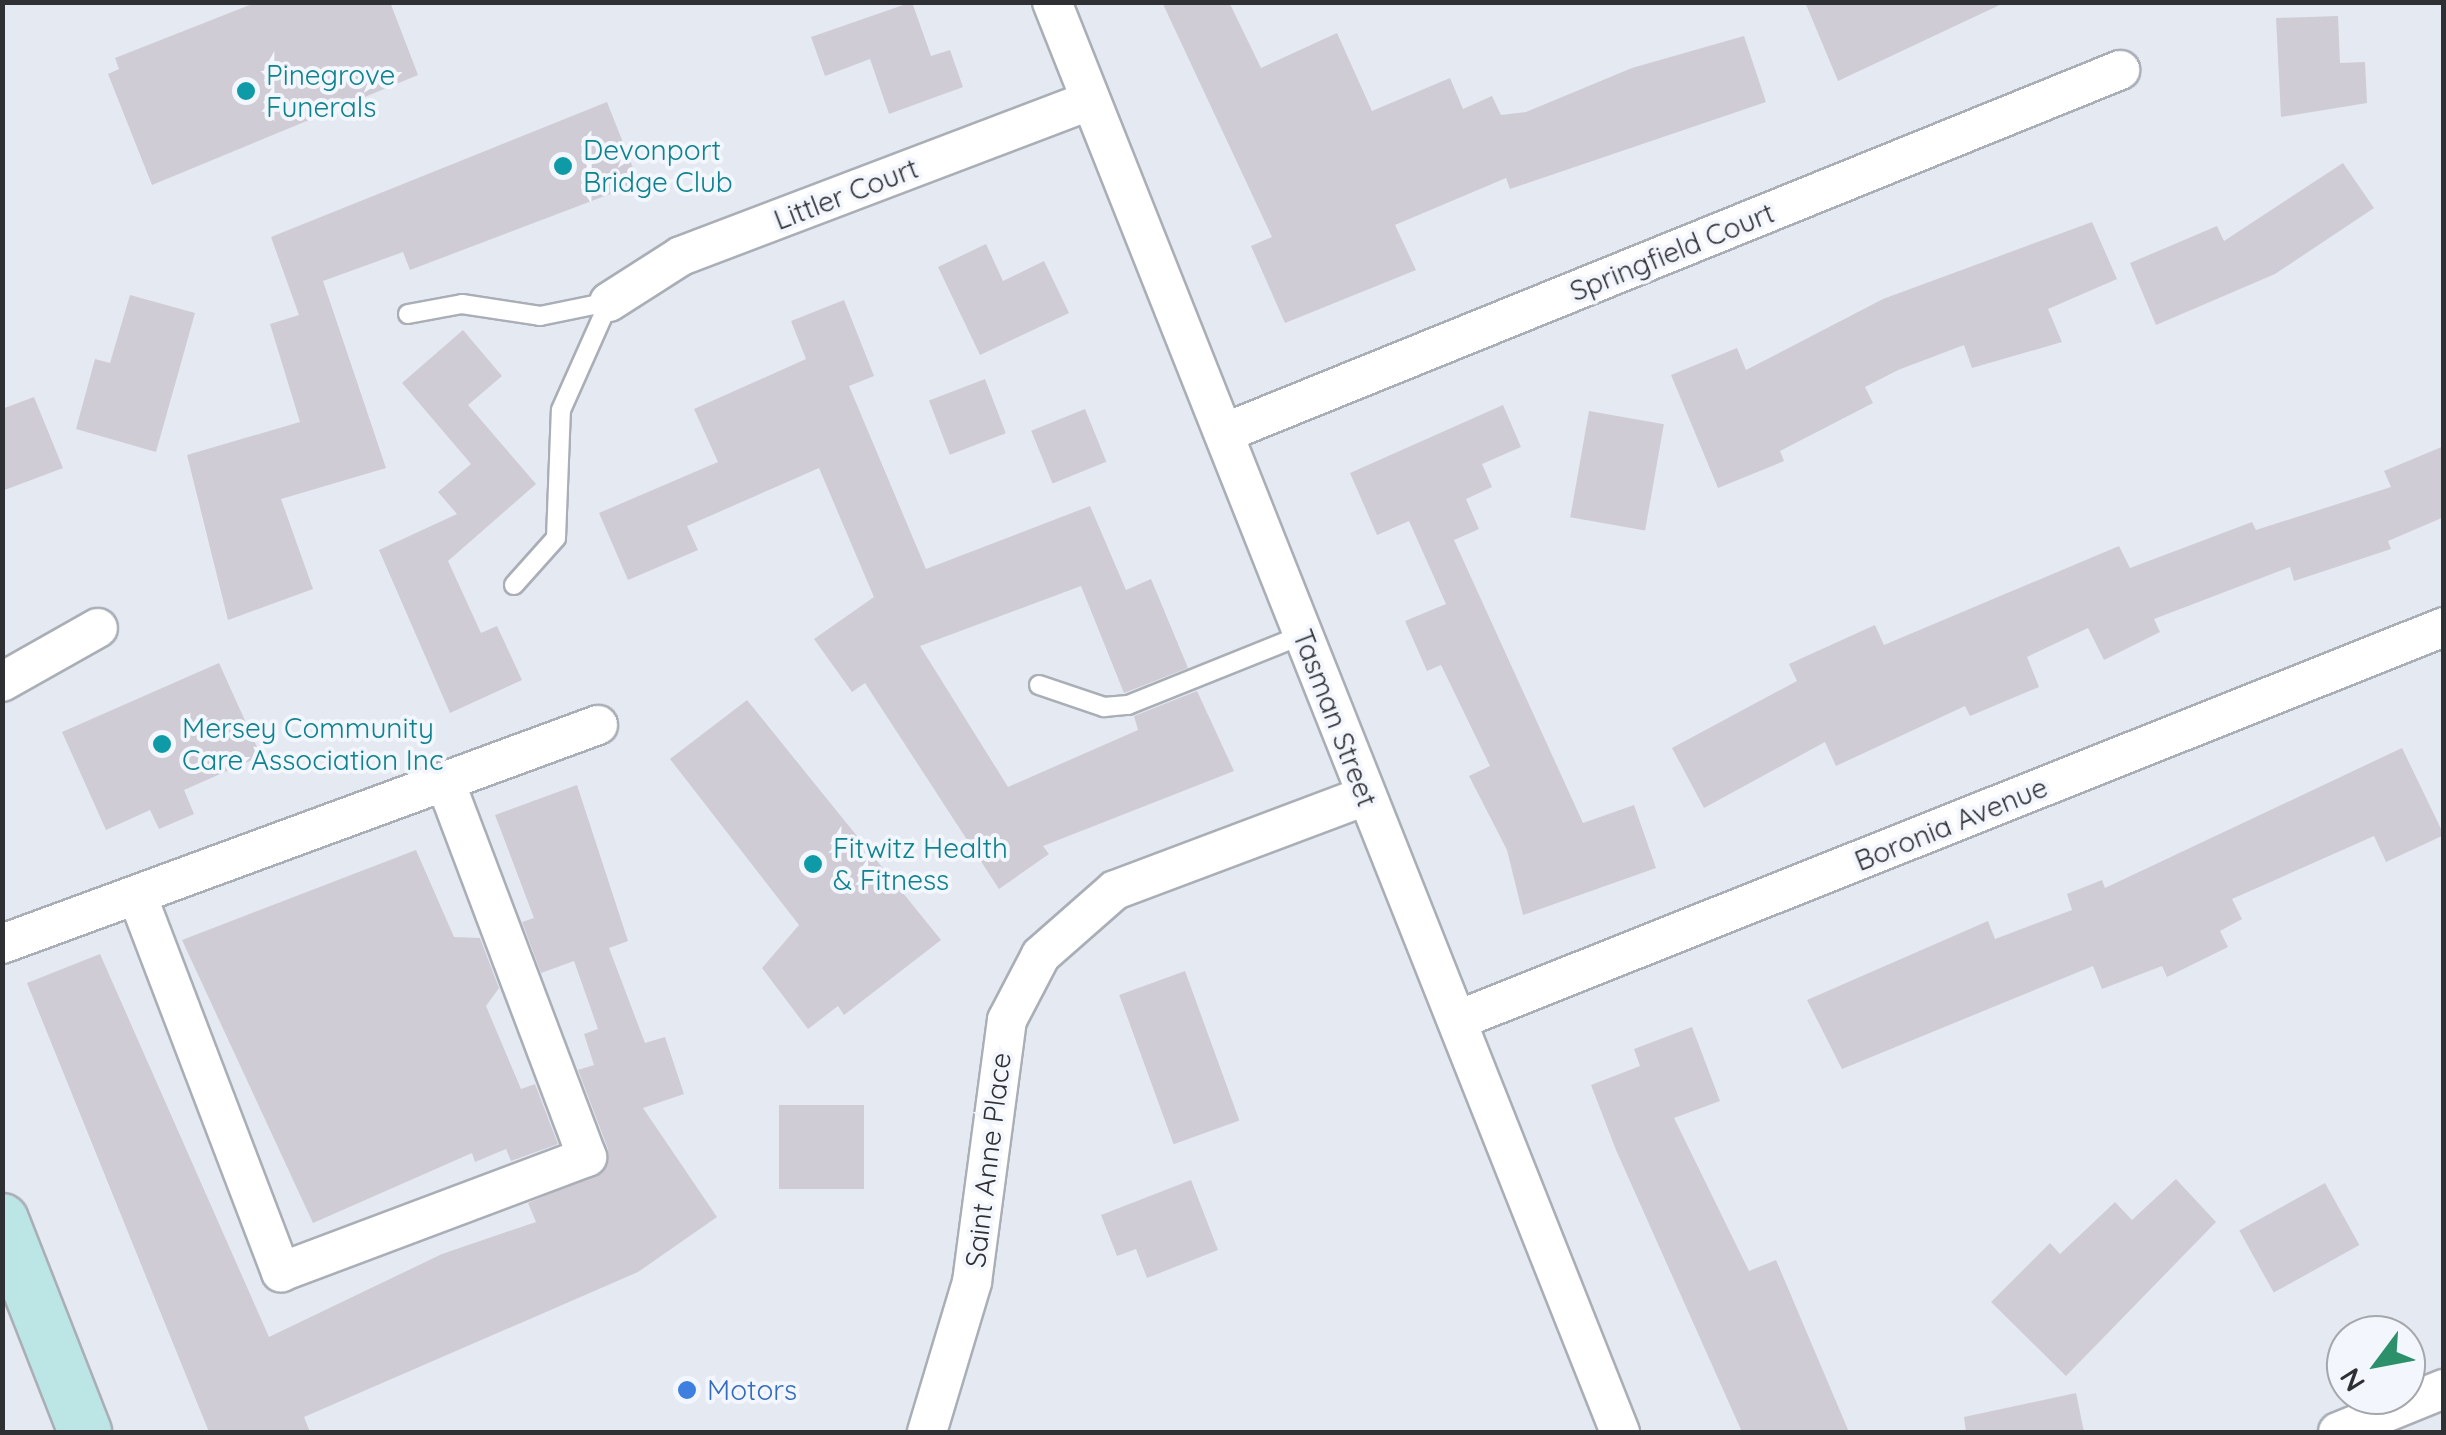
<!DOCTYPE html>
<style>
body{margin:0}
#map{position:relative;width:2446px;height:1435px;overflow:hidden;background:#e5e9f2;font-family:Quicksand,sans-serif}
div>[style]{position:absolute}
.building>*{inset:0;background:#cfccd5;transform-origin:0 0}
.roads{filter:drop-shadow(2px 0 #aaaeb6) drop-shadow(-2px 0 #aaaeb6) drop-shadow(0 2px #aaaeb6) drop-shadow(0 -2px #aaaeb6)}
.service>*{height:18px;margin:-9px;padding:0 9px;transform-origin:9px;border-radius:9px;background:#fff}
.minor>*{height:38px;margin:-19px;padding:0 19px;transform-origin:19px;border-radius:19px;background:#fff}
.secondary>*{height:52px;margin:-26px;padding:0 26px;transform-origin:26px;border-radius:26px;background:#bce6e6}
.dots>*{width:28px;height:28px;translate:-50% -50%;box-sizing:border-box;border:5px solid #f3f6fd;border-radius:50%}
span{translate:-50% -50%;white-space:nowrap;text-align:center;line-height:1.15;-webkit-text-stroke:8px #f3f6fd;paint-order:stroke}
.culture-label{font-size:28px;color:#0d838f}
.left{translate:0 -50%;text-align:left}
.street-label{font-size:28px;color:#2e3033}
.shop-label{font-size:28px;color:#366cbe}
.frame{position:absolute;inset:0;border:5px solid #2e3033;pointer-events:none}
.north{position:absolute;left:2326px;top:1315px;width:100px;height:100px;box-sizing:border-box;background:#f3f6fd;border:2px solid #a4a7ac;border-radius:50%;rotate:238deg;font-size:28px;font-weight:700;line-height:40px;text-align:center;color:#2e3033}
.north::after{content:'';display:block;margin:auto;width:35px;height:45px;background:#2c906b;clip-path:polygon(50% 0,100% 100%,50% 72%,0 100%)}
</style>
<div id="map">
<div class="building">
<i style="clip-path:polygon(257px 2px,390px 2px,418px 75px,152px 185px,108px 74px,119px 69px,115px 58px)"></i>
<i style="clip-path:polygon(912px 2px,931px 56px,950px 50px,963px 87px,889px 114px,870px 59px,825px 76px,811px 37px)"></i>
<i style="clip-path:polygon(1162px 2px,1229px 2px,1261px 68px,1337px 33px,1372px 111px,1450px 78px,1463px 109px,1492px 96px,1501px 115px,1526px 112px,1632px 68px,1744px 36px,1766px 102px,1510px 189px,1506px 178px,1395px 225px,1416px 270px,1285px 323px,1251px 246px,1272px 237px)"></i>
<i style="clip-path:polygon(1805px 2px,2006px 2px,1838px 81px)"></i>
<i style="clip-path:polygon(2338px 16px,2340px 63px,2365px 62px,2367px 103px,2281px 117px,2276px 18px)"></i>
<i style="clip-path:polygon(607px 102px,639px 183px,410px 270px,403px 252px,323px 281px,386px 468px,281px 499px,313px 589px,228px 620px,187px 455px,300px 422px,270px 324px,299px 315px,271px 237px)"></i>
<i style="clip-path:polygon(2343px 163px,2374px 208px,2275px 274px,2156px 325px,2130px 263px,2217px 226px,2224px 241px)"></i>
<i style="clip-path:polygon(2092px 222px,2117px 279px,2048px 309px,2062px 342px,1972px 368px,1964px 345px,1898px 370px,1865px 387px,1873px 403px,1780px 451px,1784px 461px,1718px 488px,1671px 375px,1737px 348px,1746px 370px,1883px 299px)"></i>
<i style="clip-path:polygon(986px 244px,1003px 281px,1044px 261px,1069px 313px,980px 355px,938px 267px)"></i>
<i style="clip-path:polygon(130px 295px,195px 313px,156px 452px,76px 429px,95px 359px,110px 363px)"></i>
<i style="clip-path:polygon(844px 300px,874px 376px,849px 386px,926px 569px,1090px 506px,1126px 590px,1151px 579px,1188px 668px,1124px 693px,1081px 586px,920px 646px,1008px 787px,1138px 730px,1134px 716px,1197px 691px,1234px 771px,1043px 846px,1049px 854px,999px 889px,865px 683px,852px 692px,814px 639px,874px 597px,819px 468px,687px 526px,698px 550px,628px 580px,599px 513px,718px 462px,694px 409px,806px 359px,791px 321px)"></i>
<i style="clip-path:polygon(463px 330px,502px 376px,468px 405px,536px 484px,448px 561px,481px 633px,497px 626px,522px 680px,450px 713px,379px 550px,457px 514px,438px 492px,471px 464px,402px 383px)"></i>
<i style="left:985px;top:379px;width:58px;height:60px;rotate:69deg"></i>
<i style="clip-path:polygon(34px 397px,63px 468px,2px 491px,2px 409px)"></i>
<i style="clip-path:polygon(1503px 405px,1521px 447px,1482px 464px,1492px 487px,1466px 499px,1479px 529px,1454px 540px,1583px 823px,1634px 805px,1656px 868px,1523px 915px,1507px 850px,1469px 776px,1490px 766px,1441px 665px,1427px 671px,1405px 621px,1446px 604px,1409px 521px,1377px 535px,1350px 473px)"></i>
<i style="left:1085px;top:409px;width:57px;height:58px;rotate:68deg"></i>
<i style="left:1589px;top:411px;width:76px;height:108px;rotate:10deg"></i>
<i style="clip-path:polygon(2444px 446px,2444px 517px,2388px 541px,2391px 549px,2294px 581px,2290px 567px,2154px 619px,2160px 632px,2104px 660px,2088px 628px,2027px 657px,2039px 687px,1970px 716px,1965px 706px,1836px 766px,1825px 742px,1704px 808px,1672px 748px,1797px 681px,1789px 664px,1875px 625px,1884px 645px,2119px 546px,2130px 568px,2252px 522px,2256px 530px,2391px 487px,2384px 471px)"></i>
<i style="clip-path:polygon(219px 663px,261px 756px,184px 790px,194px 814px,159px 829px,150px 810px,106px 830px,62px 732px)"></i>
<i style="clip-path:polygon(747px 700px,941px 940px,844px 1015px,838px 1006px,808px 1029px,762px 968px,799px 925px,670px 759px)"></i>
<i style="clip-path:polygon(2402px 748px,2444px 835px,2386px 862px,2374px 836px,2232px 899px,2242px 919px,2220px 931px,2228px 947px,2167px 977px,2162px 966px,2102px 989px,2093px 966px,1842px 1069px,1807px 1000px,1988px 921px,1995px 939px,2072px 910px,2067px 894px,2102px 880px,2105px 888px)"></i>
<i style="clip-path:polygon(577px 785px,628px 941px,609px 948px,645px 1043px,665px 1037px,684px 1094px,643px 1108px,717px 1217px,638px 1272px,304px 1417px,310px 1432px,209px 1432px,27px 983px,100px 954px,269px 1337px,442px 1254px,536px 1222px,528px 1203px,605px 1170px,608px 1149px,578px 1070px,594px 1065px,584px 1034px,598px 1029px,574px 961px,541px 973px,522px 922px,534px 918px,495px 815px)"></i>
<i style="clip-path:polygon(416px 850px,454px 937px,480px 938px,499px 988px,486px 1006px,521px 1089px,535px 1084px,558px 1144px,511px 1161px,506px 1149px,475px 1162px,472px 1153px,313px 1223px,182px 940px)"></i>
<i style="left:1185px;top:971px;width:159px;height:70px;rotate:70deg"></i>
<i style="clip-path:polygon(1692px 1027px,1720px 1101px,1674px 1118px,1749px 1271px,1776px 1260px,1849px 1432px,1742px 1432px,1616px 1150px,1591px 1085px,1640px 1066px,1634px 1049px)"></i>
<i style="left:779px;top:1105px;width:85px;height:84px"></i>
<i style="clip-path:polygon(2176px 1179px,2216px 1222px,2066px 1376px,1991px 1302px,2050px 1243px,2060px 1254px,2115px 1202px,2132px 1220px)"></i>
<i style="clip-path:polygon(1191px 1180px,1218px 1250px,1147px 1278px,1136px 1249px,1117px 1256px,1101px 1215px)"></i>
<i style="left:2325px;top:1183px;width:71px;height:98px;rotate:61deg"></i>
<i style="clip-path:polygon(2076px 1393px,2084px 1432px,1966px 1432px,1964px 1417px)"></i>
</div>
<div class="roads">
<div class="service">
<i style="left:408px;top:314px;width:55px;rotate:-10.5deg"></i>
<i style="left:462px;top:304px;width:79px;rotate:8.7deg"></i>
<i style="left:540px;top:316px;width:70px;rotate:-11.5deg"></i>
<i style="left:514px;top:585px;width:63px;rotate:-48.2deg"></i>
<i style="left:556px;top:538px;width:128px;rotate:-87.8deg"></i>
<i style="left:561px;top:410px;width:118px;rotate:-66deg"></i>
<i style="left:1039px;top:685px;width:69px;rotate:18.7deg"></i>
<i style="left:1104px;top:707px;width:24px;rotate:-5deg"></i>
<i style="left:1128px;top:705px;width:188px;rotate:-21.9deg"></i>
</div>
<div class="minor">
<i style="left:1052px;top:2px;width:1539px;rotate:68.34deg"></i>
<i style="left:609px;top:302px;width:85px;rotate:-32.6deg"></i>
<i style="left:681px;top:256px;width:437px;rotate:-20.8deg"></i>
<i style="left:1224px;top:433px;width:967px;rotate:-22.05deg"></i>
<i style="left:2px;top:682px;width:110px;rotate:-29.4deg"></i>
<i style="left:137px;top:895px;width:404px;rotate:69.1deg"></i>
<i style="left:281px;top:1272px;width:327px;rotate:-20.6deg"></i>
<i style="left:587px;top:1157px;width:401px;rotate:-110.7deg"></i>
<i style="left:2px;top:944px;width:635px;rotate:-20.18deg"></i>
<i style="left:1458px;top:1020px;width:1061px;rotate:-21.73deg"></i>
<i style="left:927px;top:1432px;width:157px;rotate:-73.3deg"></i>
<i style="left:972px;top:1282px;width:264px;rotate:-82.4deg"></i>
<i style="left:1007px;top:1020px;width:73px;rotate:-62.4deg"></i>
<i style="left:1041px;top:955px;width:98px;rotate:-41.3deg"></i>
<i style="left:1115px;top:890px;width:267px;rotate:-20.6deg"></i>
<i style="left:2338px;top:1432px;width:114px;rotate:-22.1deg"></i>
</div>
<div class="secondary">
<i style="left:2px;top:1220px;width:228px;rotate:68.6deg"></i>
</div>
</div>
<div class="dots">
<i style="left:246px;top:91px;background:#0f9aa8"></i>
<i style="left:563px;top:166px;background:#0f9aa8"></i>
<i style="left:162px;top:744px;background:#0f9aa8"></i>
<i style="left:813px;top:864px;background:#0f9aa8"></i>
<i style="left:687px;top:1390px;background:#3f7fe0"></i>
</div>
<div class="culture-label">
<span class="left" style="left:266px;top:91px">Pinegrove<br>Funerals</span>
<span class="left" style="left:583px;top:166px">Devonport<br>Bridge Club</span>
<span class="left" style="left:182px;top:744px">Mersey Community<br>Care Association Inc</span>
<span class="left" style="left:833px;top:864px">Fitwitz Health<br>&amp; Fitness</span>
</div>
<div class="street-label">
<span style="left:846px;top:194px;rotate:-21deg">Littler Court</span>
<span style="left:1672px;top:252px;rotate:-22deg">Springfield Court</span>
<span style="left:1335px;top:718px;rotate:69deg">Tasman Street</span>
<span style="left:1951px;top:824px;rotate:-22deg">Boronia Avenue</span>
<span style="left:988px;top:1160px;rotate:-83deg">Saint Anne Place</span>
</div>
<div class="shop-label">
<span class="left" style="left:707px;top:1390px">Motors</span>
</div>
<div class="frame"></div>
<div class="north">N</div>
</div>
